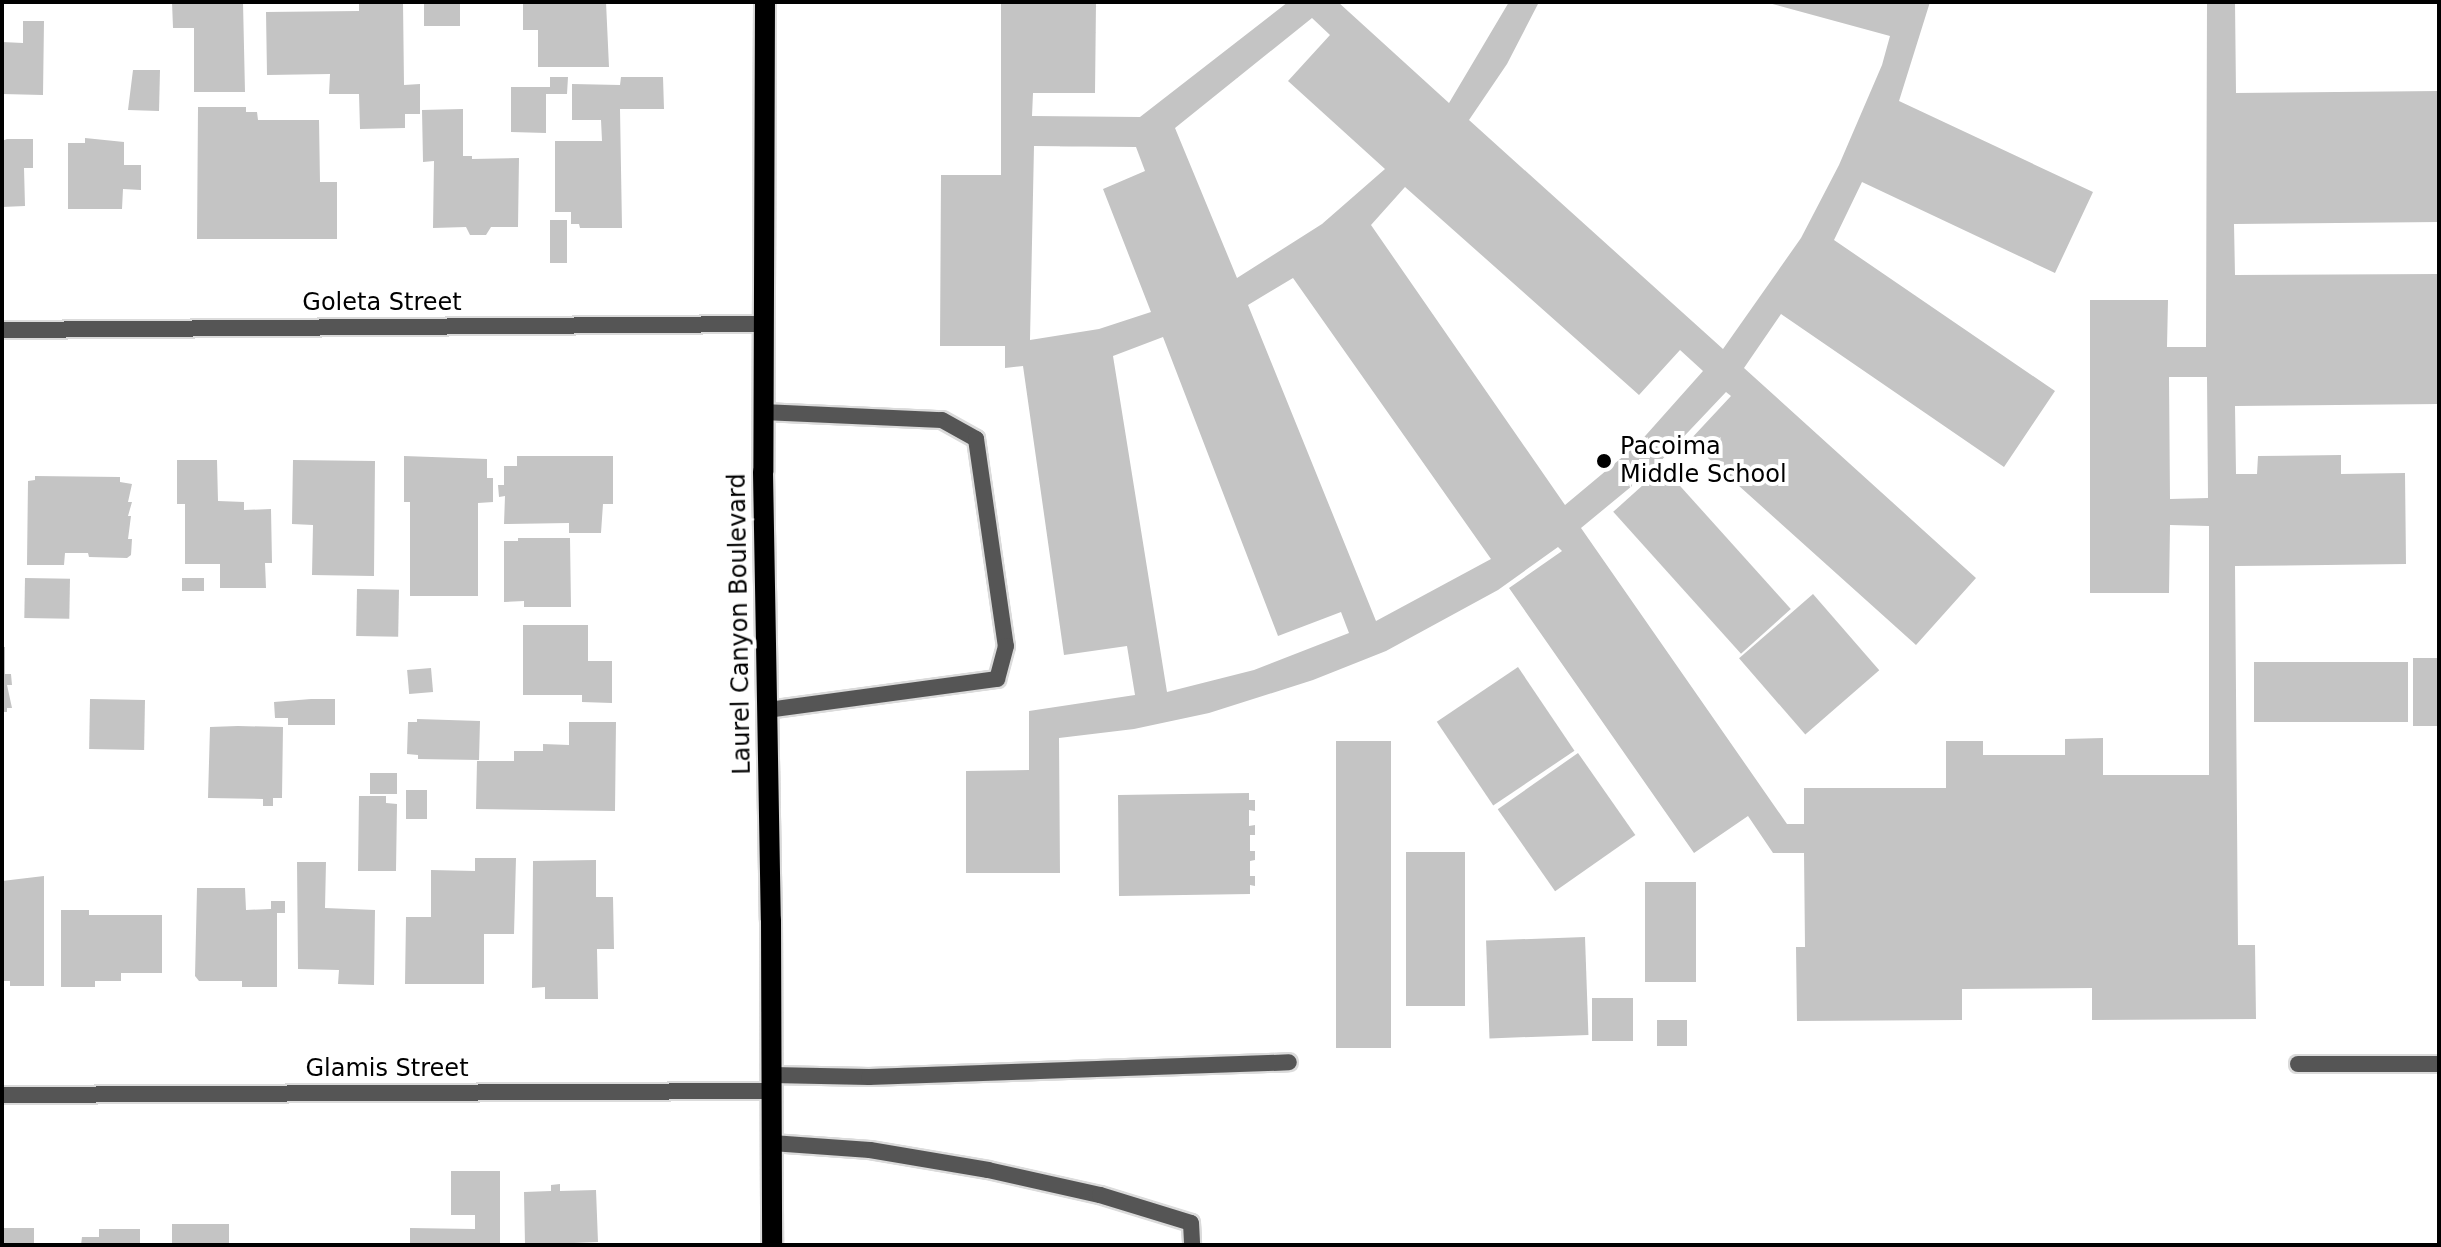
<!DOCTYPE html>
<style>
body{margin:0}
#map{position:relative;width:2441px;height:1247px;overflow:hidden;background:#fff;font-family:"DejaVu Sans",sans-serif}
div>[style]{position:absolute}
.building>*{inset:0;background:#c4c4c4;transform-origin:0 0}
.roads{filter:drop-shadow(2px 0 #dbdbdb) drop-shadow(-2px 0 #dbdbdb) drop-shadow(0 2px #dbdbdb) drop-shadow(0 -2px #dbdbdb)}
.service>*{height:16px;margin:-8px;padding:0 8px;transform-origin:8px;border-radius:8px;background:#555}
.minor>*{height:16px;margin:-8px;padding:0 8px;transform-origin:8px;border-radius:8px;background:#555}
.primary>*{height:20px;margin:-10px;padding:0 10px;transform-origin:10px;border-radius:10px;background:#000}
.dots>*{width:22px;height:22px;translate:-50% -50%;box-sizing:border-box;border:4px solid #fff;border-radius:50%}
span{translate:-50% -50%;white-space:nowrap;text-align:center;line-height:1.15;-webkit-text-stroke:8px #fff;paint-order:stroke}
.street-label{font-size:24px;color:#000}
.poi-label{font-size:24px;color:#000}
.left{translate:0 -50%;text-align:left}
.frame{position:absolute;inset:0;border:4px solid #000;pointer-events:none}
</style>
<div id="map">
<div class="building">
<i style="clip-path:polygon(172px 2px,243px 2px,245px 92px,194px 92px,194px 28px,173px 28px)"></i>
<i style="clip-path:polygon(359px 2px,403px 2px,404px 85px,420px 84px,420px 114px,405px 114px,405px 128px,360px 129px,359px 94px,329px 94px,330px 74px,267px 75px,266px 12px,359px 11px)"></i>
<i style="left:424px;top:2px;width:36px;height:24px"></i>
<i style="clip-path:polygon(523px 2px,606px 2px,609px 67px,538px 67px,538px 30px,523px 30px)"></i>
<i style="clip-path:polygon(evenodd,1001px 2px,1096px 2px,1095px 93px,1033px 93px,1032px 116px,1140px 117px,1288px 2px,1338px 2px,1449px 103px,1509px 2px,1539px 2px,1507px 64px,1469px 120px,1723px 349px,1801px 238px,1839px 165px,1882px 65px,1890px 36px,1765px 2px,1930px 2px,1899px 101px,2093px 192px,2055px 273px,1862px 182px,1834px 240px,2055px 391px,2004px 467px,1781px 314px,1744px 368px,1976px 578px,1916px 645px,1689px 441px,1731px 396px,1726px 392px,1655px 467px,1581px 528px,1787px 824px,1804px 824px,1804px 788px,1946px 788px,1946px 741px,1983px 741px,1983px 755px,2065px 755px,2065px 739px,2103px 738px,2103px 775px,2209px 775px,2209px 526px,2170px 525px,2169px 593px,2090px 593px,2090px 300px,2168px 300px,2167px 347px,2206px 347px,2207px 2px,2235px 2px,2236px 93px,2439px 91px,2439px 222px,2234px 224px,2235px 275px,2439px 274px,2439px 404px,2235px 406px,2236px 474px,2257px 474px,2258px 456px,2341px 455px,2341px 474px,2405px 473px,2406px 564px,2235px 566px,2238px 945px,2255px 945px,2256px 1019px,2092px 1020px,2092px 988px,1962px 989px,1962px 1020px,1797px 1021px,1796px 947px,1805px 947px,1804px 853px,1773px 853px,1748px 816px,1694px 853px,1509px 588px,1562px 551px,1558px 547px,1498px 590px,1386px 651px,1313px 680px,1209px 713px,1134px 729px,1059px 738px,1060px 873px,966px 873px,966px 771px,1029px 770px,1029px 711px,1135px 695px,1127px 646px,1064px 655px,1023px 366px,1005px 368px,1005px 346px,940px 346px,941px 175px,1001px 175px,1001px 2px,1312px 18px,1330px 35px,1288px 81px,1385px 169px,1322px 224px,1237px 278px,1175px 128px,1312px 18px,1001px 2px,1034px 146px,1136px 147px,1145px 171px,1103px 189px,1151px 312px,1099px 329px,1030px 340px,1034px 146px,1001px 2px,1405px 187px,1639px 395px,1680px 350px,1703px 371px,1638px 444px,1565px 505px,1371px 225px,1405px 187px,1001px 2px,1293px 278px,1491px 559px,1376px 621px,1248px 305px,1293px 278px,1001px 2px,1163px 337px,1278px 636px,1341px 612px,1349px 633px,1254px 670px,1167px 692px,1113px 356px,1163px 337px,1001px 2px,2169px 377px,2207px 377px,2208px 498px,2170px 499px,2169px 377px)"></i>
<i style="clip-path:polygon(23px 21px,44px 21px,43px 95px,2px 94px,2px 42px,23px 43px)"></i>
<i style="clip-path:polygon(133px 70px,160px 70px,159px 111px,128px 110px)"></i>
<i style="clip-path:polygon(550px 77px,568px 77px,567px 94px,546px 94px,546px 133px,511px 132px,511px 87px,550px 87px)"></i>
<i style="clip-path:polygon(621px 77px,663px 77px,664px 109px,620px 109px,622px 228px,580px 228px,579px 224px,571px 224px,571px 212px,555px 212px,555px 141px,602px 141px,601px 120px,572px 120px,572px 84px,620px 85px)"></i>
<i style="clip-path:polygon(198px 107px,246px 107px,246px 112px,257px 112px,258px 120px,319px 120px,320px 182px,337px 182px,337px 239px,197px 239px)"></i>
<i style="clip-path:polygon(463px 109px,463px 156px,472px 156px,472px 159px,519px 158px,518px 227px,491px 227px,486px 235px,470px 235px,466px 227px,433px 228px,434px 161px,423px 162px,422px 110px)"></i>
<i style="clip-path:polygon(85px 138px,124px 142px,124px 165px,141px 165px,141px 190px,123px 189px,122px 209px,68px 209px,68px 143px,85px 143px)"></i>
<i style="clip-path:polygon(7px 139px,33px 139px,33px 168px,24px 168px,25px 206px,2px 207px,2px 141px)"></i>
<i style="left:550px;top:220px;width:17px;height:43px"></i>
<i style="clip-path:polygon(404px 456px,487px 459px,487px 478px,493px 478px,493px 502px,478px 503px,478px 596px,410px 596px,410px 502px,404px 502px)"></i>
<i style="clip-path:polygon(517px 456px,613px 456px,613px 504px,603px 504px,601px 533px,569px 533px,569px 523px,504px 524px,505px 496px,499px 497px,498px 485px,504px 485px,504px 466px,517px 466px)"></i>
<i style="clip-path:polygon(177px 460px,217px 460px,218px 501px,244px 502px,244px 510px,271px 509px,272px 563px,265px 563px,266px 588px,220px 588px,220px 564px,185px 564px,185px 504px,177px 504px)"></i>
<i style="clip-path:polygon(293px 460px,375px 461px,374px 576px,312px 575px,313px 525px,292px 524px)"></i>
<i style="left:1663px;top:467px;width:191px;height:67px;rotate:48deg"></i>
<i style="clip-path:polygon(35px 476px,120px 477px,120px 482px,132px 484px,128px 502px,132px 502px,128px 516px,131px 516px,128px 539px,132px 539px,131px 555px,127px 558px,89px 557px,88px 553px,65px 553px,64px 565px,27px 565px,28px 481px,35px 480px)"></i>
<i style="clip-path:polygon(518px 538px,570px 538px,571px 607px,524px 607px,524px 601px,504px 602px,504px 541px,518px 541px)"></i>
<i style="left:25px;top:578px;width:45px;height:40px;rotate:1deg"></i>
<i style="left:182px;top:578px;width:22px;height:13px"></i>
<i style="left:357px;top:589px;width:42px;height:47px;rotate:1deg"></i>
<i style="left:1813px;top:594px;width:101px;height:98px;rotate:49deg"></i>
<i style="clip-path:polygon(523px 625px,588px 625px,588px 661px,612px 661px,612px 703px,582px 702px,582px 695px,523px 695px)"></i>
<i style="clip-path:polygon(2px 647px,5px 647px,5px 674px,11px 674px,12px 685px,7px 685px,12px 708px,7px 708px,7px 712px,2px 712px)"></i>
<i style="left:2413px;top:658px;width:26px;height:68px"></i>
<i style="left:2408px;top:662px;width:60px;height:154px;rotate:90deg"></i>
<i style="left:1518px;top:667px;width:101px;height:98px;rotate:56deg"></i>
<i style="left:431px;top:668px;width:24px;height:24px;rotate:85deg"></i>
<i style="left:90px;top:699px;width:55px;height:50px;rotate:1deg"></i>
<i style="clip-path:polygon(311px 699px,335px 699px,335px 725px,288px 725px,288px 718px,275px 718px,274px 702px)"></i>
<i style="clip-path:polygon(417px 719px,480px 721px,479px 760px,418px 759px,418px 755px,407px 754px,408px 722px,417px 722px)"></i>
<i style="clip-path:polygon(569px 722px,616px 722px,615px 811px,476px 809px,477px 761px,514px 761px,514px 751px,543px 751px,543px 744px,569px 745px)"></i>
<i style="clip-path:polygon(238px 726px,283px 727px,282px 798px,273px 798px,273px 806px,263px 806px,263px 799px,208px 798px,210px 727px)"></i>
<i style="left:1336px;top:741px;width:55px;height:307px"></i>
<i style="left:1578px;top:753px;width:100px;height:98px;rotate:55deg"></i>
<i style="left:397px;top:773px;width:21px;height:27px;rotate:90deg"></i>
<i style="left:406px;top:790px;width:21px;height:29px"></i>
<i style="clip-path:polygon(1249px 793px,1249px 800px,1255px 800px,1255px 811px,1249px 810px,1249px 826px,1255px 825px,1255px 835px,1250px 835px,1250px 851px,1255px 851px,1255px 860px,1250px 861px,1250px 876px,1255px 876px,1255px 886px,1250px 885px,1250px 894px,1119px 896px,1118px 795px)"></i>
<i style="clip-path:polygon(359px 796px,386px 796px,386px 803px,397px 804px,396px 871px,358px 871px)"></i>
<i style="left:1465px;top:852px;width:154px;height:59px;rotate:90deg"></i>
<i style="clip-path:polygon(475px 858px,516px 858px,514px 934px,484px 934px,484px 984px,405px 984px,406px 917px,431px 917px,431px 870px,475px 871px)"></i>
<i style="clip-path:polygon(596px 860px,596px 897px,613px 897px,614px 949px,597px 949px,598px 999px,545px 999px,545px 987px,532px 988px,533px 861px)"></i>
<i style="clip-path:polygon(297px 862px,326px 862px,325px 908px,375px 910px,374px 985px,338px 984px,339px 970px,298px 969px)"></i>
<i style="clip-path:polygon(44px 876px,44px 986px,10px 986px,10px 981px,2px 981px,2px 881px)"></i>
<i style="left:1645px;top:882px;width:51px;height:100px"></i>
<i style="clip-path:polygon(197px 888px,245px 888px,246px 910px,271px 909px,271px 901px,285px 901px,285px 913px,277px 913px,277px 987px,242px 987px,242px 981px,199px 981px,195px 976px)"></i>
<i style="clip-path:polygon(61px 910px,89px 910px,89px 915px,162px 915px,162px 973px,121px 973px,121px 981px,95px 981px,95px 987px,61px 987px)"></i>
<i style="left:1585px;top:937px;width:98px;height:99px;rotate:88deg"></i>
<i style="left:1633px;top:998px;width:43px;height:41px;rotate:90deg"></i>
<i style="left:1687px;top:1020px;width:26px;height:30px;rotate:90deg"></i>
<i style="clip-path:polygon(451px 1171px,500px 1171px,500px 1245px,410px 1245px,410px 1228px,475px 1229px,475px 1215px,451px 1215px)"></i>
<i style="clip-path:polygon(560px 1184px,560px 1191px,596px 1190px,598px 1242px,525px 1245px,524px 1192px,551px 1191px,551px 1185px)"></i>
<i style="left:229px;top:1224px;width:21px;height:57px;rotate:90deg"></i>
<i style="left:34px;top:1228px;width:17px;height:32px;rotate:90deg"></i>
<i style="clip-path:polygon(99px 1229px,140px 1229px,140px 1245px,81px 1245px,82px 1237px,99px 1237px)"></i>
</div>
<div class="roads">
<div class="service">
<i style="left:763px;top:412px;width:179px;rotate:2.6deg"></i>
<i style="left:942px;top:420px;width:39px;rotate:29deg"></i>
<i style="left:976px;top:439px;width:209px;rotate:81.8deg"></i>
<i style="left:1006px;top:646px;width:34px;rotate:105deg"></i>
<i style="left:997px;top:679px;width:232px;rotate:172.3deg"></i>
<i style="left:2298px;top:1064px;width:141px"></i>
<i style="left:772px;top:1075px;width:97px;rotate:1.2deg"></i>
<i style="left:869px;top:1077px;width:420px;rotate:-2deg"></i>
<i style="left:772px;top:1143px;width:98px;rotate:4.1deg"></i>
<i style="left:870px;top:1150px;width:120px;rotate:9.6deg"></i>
<i style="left:988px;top:1170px;width:115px;rotate:12.6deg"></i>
<i style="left:1100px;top:1195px;width:95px;rotate:17.1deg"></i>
<i style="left:1191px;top:1223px;width:22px;rotate:87deg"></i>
</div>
<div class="minor">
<i style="left:2px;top:330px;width:760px;rotate:-0.45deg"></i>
<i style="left:2px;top:1095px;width:770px;rotate:-0.3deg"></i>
</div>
<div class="primary">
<i style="left:765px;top:2px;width:470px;rotate:90.2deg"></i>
<i style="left:763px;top:472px;width:448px;rotate:89deg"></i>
<i style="left:771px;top:920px;width:325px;rotate:89.8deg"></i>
</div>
</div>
<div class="dots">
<i style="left:1604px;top:461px;background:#000"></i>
</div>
<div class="street-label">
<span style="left:382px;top:303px">Goleta Street</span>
<span style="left:740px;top:624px;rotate:-91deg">Laurel Canyon Boulevard</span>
<span style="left:387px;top:1069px">Glamis Street</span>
</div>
<div class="poi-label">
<span class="left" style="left:1620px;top:461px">Pacoima<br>Middle School</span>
</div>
<div class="frame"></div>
</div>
